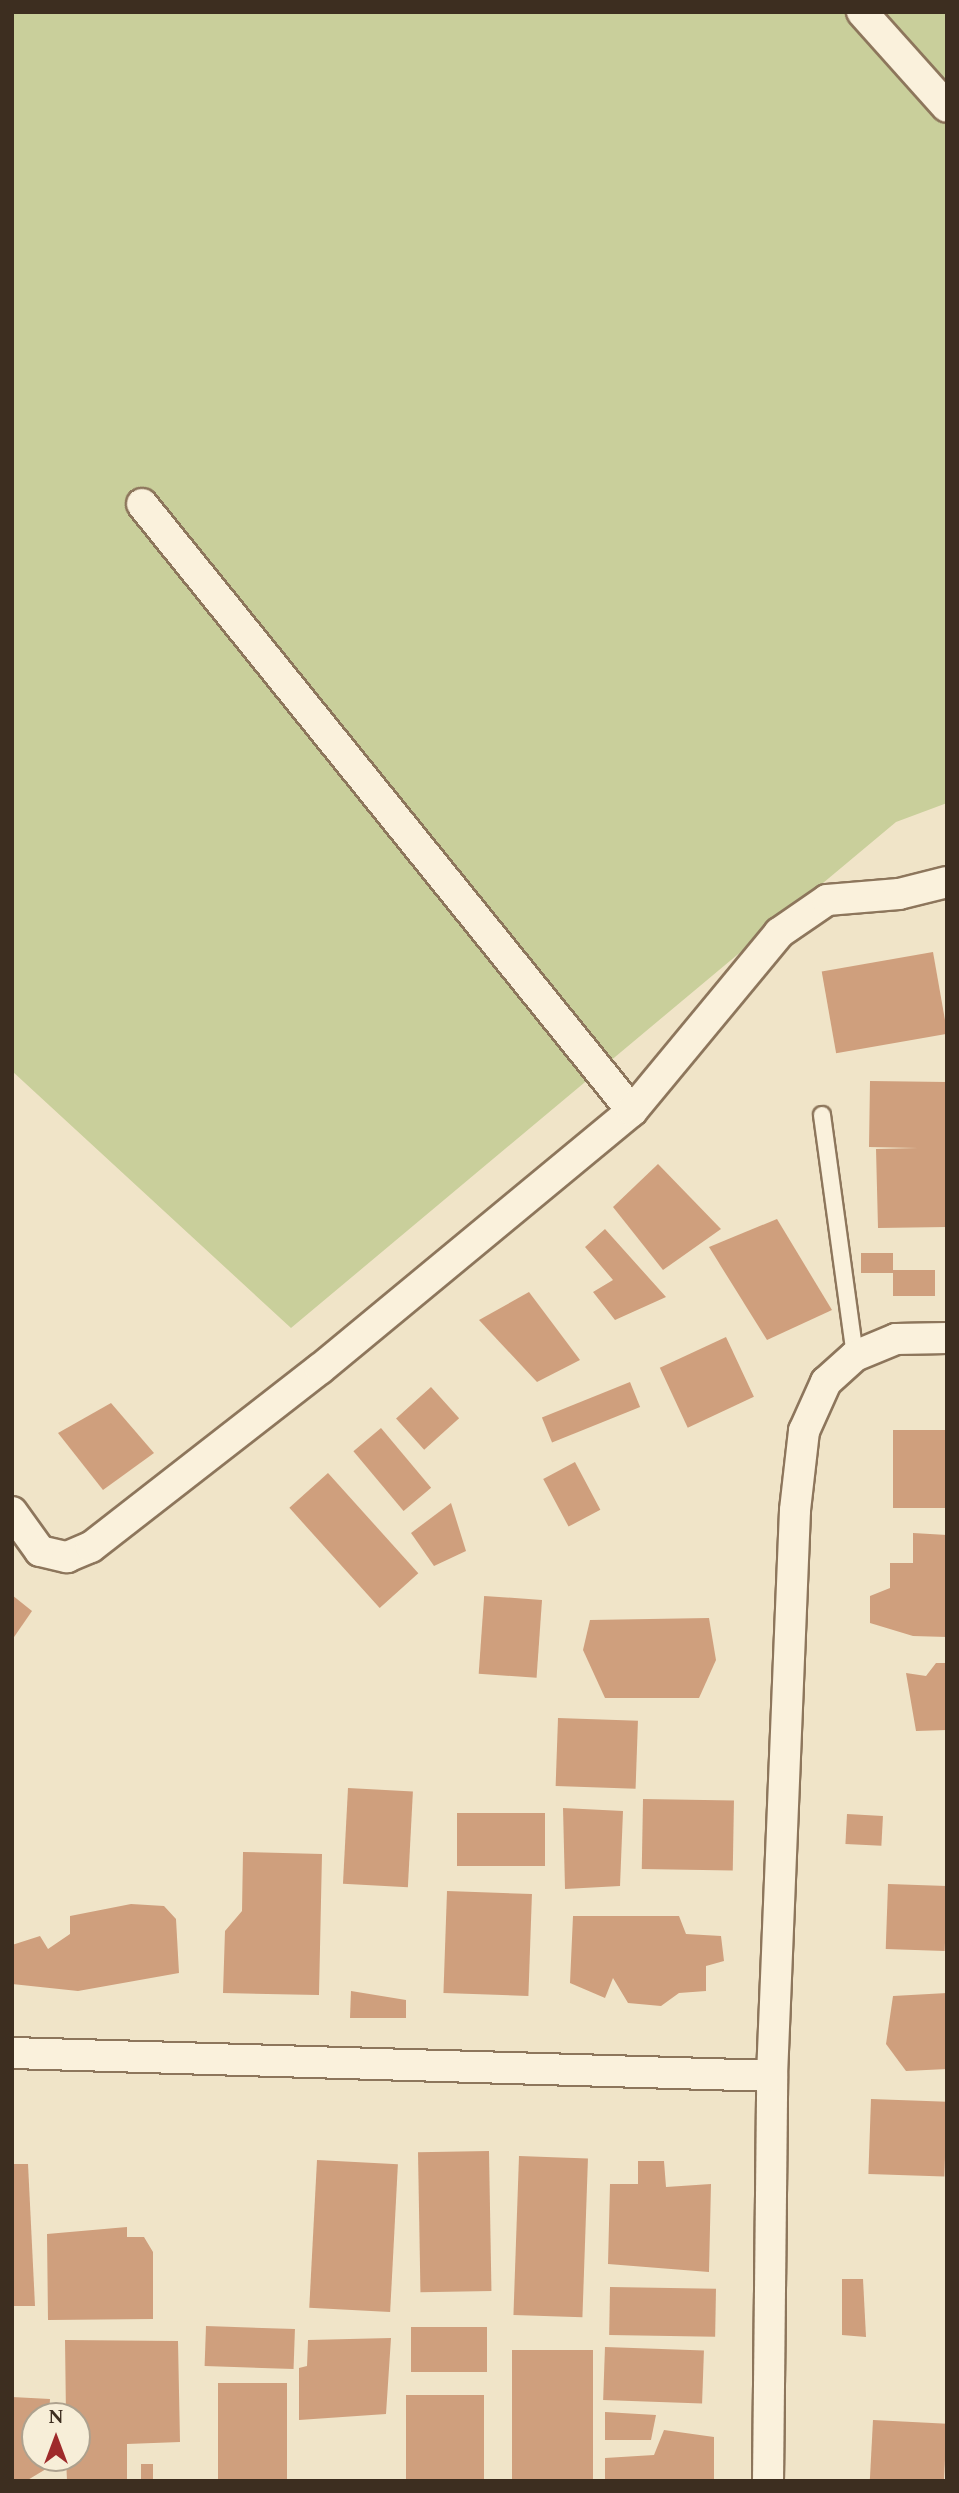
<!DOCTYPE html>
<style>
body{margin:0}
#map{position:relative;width:959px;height:2493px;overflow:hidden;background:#f0e4c8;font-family:Spectral,serif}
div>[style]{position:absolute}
.green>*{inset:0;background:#c9cf9b}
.building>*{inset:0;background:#cf9f7d;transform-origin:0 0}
.roads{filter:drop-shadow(2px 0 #8d765c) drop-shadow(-2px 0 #8d765c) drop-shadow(0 2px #8d765c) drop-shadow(0 -2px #8d765c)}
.service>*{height:16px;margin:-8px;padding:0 8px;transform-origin:8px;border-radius:8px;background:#faf1dc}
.minor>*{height:30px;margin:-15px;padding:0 15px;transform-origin:15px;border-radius:15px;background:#faf1dc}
span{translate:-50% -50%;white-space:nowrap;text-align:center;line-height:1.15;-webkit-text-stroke:5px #f7eed8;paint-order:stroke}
.frame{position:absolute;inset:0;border:14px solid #3d2e20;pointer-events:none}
.north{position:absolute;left:21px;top:2402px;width:70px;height:70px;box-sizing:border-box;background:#f7eed8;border:2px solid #ada18e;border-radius:50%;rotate:0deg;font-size:19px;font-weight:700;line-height:28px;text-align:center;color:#3d2e20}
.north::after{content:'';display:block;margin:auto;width:24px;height:32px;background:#9e2a2b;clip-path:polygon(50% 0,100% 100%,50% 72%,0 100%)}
</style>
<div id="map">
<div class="green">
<i style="clip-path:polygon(12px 12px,947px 12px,947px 803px,896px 822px,291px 1328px,12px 1071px)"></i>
</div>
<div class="building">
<i style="left:933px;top:952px;width:83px;height:113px;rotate:80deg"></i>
<i style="clip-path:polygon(870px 1081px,947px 1082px,947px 1227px,878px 1228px,876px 1149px,918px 1148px,869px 1147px)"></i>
<i style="clip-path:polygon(658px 1164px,721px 1229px,663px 1270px,613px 1207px)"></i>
<i style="clip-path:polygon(777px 1219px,832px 1310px,767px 1340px,709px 1247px)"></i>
<i style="clip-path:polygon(605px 1229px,666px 1297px,615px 1320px,593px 1292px,613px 1280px,585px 1247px)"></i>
<i style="left:861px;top:1253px;width:32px;height:20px"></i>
<i style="left:935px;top:1270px;width:26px;height:42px;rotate:90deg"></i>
<i style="clip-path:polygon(529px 1292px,580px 1360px,537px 1382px,479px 1320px)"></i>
<i style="left:726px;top:1337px;width:66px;height:73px;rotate:65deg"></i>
<i style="left:630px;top:1382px;width:27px;height:95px;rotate:68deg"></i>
<i style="left:431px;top:1387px;width:42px;height:47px;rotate:48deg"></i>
<i style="clip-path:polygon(111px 1403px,154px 1453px,103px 1490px,58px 1433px)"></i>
<i style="left:381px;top:1428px;width:78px;height:36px;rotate:50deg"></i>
<i style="left:893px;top:1430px;width:54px;height:78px"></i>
<i style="left:575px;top:1462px;width:54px;height:36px;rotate:62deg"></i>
<i style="left:328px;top:1473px;width:135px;height:52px;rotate:48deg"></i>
<i style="clip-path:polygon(451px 1503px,466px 1551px,434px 1566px,411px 1533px)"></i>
<i style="clip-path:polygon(913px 1533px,947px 1535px,947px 1637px,913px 1636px,870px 1623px,870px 1596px,890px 1588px,890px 1563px,913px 1563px)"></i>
<i style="clip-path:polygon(12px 1595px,32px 1611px,12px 1640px)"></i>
<i style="left:542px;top:1600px;width:78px;height:58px;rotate:94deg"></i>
<i style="clip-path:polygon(709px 1618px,716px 1660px,699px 1698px,605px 1698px,583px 1650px,590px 1620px)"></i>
<i style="clip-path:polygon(936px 1663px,947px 1663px,947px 1730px,916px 1731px,906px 1673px,926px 1676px)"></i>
<i style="left:558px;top:1718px;width:80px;height:68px;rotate:2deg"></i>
<i style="left:348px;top:1788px;width:65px;height:96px;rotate:3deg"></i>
<i style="left:643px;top:1799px;width:91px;height:70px;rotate:1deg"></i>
<i style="clip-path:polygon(563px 1808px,623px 1811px,620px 1886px,565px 1889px)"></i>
<i style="left:457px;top:1813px;width:88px;height:53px"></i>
<i style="left:847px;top:1814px;width:36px;height:30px;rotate:3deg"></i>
<i style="clip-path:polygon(243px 1852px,322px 1854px,319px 1995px,223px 1993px,225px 1931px,242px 1911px)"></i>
<i style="left:888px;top:1884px;width:59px;height:65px;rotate:2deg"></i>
<i style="left:447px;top:1891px;width:85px;height:102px;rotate:2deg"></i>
<i style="clip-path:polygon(131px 1904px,164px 1906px,176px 1919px,179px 1973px,78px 1991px,12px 1984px,12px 1945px,40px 1936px,48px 1949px,70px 1934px,70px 1916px)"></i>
<i style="clip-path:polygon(573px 1916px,679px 1916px,686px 1934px,721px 1936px,724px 1961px,706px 1966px,706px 1991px,679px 1993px,661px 2006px,628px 2003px,613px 1978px,605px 1998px,570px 1983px)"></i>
<i style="clip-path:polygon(351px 1991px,406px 2000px,406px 2018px,350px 2018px)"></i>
<i style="clip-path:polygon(947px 1993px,947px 2069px,906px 2071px,886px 2044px,893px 1996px)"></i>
<i style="left:871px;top:2099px;width:76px;height:75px;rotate:2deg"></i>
<i style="left:489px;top:2151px;width:140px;height:71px;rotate:89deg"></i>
<i style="left:519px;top:2156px;width:69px;height:159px;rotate:2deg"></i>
<i style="left:317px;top:2160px;width:81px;height:148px;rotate:3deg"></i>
<i style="clip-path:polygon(638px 2161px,664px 2161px,666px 2187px,711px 2184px,709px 2272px,608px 2264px,610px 2184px,638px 2184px)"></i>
<i style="clip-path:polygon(12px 2164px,28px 2164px,35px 2306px,12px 2306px)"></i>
<i style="clip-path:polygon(127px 2227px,127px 2237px,144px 2237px,153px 2252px,153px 2319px,48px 2320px,47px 2234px)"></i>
<i style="clip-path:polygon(842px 2279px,863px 2279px,866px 2337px,842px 2335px)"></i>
<i style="left:610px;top:2287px;width:106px;height:48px;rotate:1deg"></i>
<i style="left:206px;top:2326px;width:89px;height:40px;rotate:2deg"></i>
<i style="left:411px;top:2327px;width:76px;height:45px"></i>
<i style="clip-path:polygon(391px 2338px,386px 2414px,299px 2420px,299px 2368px,307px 2366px,308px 2340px)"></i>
<i style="clip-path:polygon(65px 2340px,178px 2341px,180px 2442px,127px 2444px,127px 2481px,67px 2481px,66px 2458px,77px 2458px,77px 2416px,66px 2416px)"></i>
<i style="left:605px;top:2347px;width:99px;height:53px;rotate:2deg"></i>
<i style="left:512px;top:2350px;width:81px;height:131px"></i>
<i style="left:287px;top:2383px;width:98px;height:69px;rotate:90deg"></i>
<i style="left:406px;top:2395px;width:78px;height:86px"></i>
<i style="clip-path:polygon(12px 2397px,50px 2399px,49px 2416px,35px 2416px,35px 2458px,46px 2458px,46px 2469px,26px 2481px,12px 2481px)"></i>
<i style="clip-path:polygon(605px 2412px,656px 2415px,651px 2440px,605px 2440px)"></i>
<i style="left:873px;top:2420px;width:74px;height:61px;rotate:3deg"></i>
<i style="clip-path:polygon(664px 2430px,714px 2437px,714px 2481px,605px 2481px,605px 2458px,654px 2455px)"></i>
<i style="left:141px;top:2464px;width:12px;height:17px"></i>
</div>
<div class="roads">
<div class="service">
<i style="left:822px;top:1115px;width:243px;rotate:82.2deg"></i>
</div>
<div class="minor">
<i style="left:862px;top:12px;width:127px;rotate:48.2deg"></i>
<i style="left:142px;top:504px;width:780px;rotate:51.09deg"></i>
<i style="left:12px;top:1512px;width:48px;rotate:54.3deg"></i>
<i style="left:40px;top:1551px;width:28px;rotate:13deg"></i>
<i style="left:67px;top:1557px;width:26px;rotate:-23deg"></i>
<i style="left:91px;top:1547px;width:290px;rotate:-37.9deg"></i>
<i style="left:320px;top:1369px;width:405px;rotate:-39.6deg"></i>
<i style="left:632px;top:1111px;width:231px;rotate:-50.4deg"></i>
<i style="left:779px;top:933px;width:58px;rotate:-34.5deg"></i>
<i style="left:827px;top:900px;width:72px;rotate:-4.8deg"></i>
<i style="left:899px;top:894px;width:49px;rotate:-14deg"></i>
<i style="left:12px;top:2053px;width:760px;rotate:1.73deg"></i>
<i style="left:768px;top:2481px;width:405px;rotate:-89.4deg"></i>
<i style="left:772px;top:2076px;width:566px;rotate:-87.67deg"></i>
<i style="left:795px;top:1510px;width:80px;rotate:-83.5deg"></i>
<i style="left:804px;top:1431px;width:54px;rotate:-65.8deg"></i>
<i style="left:826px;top:1382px;width:39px;rotate:-42deg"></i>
<i style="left:855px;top:1356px;width:44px;rotate:-22.5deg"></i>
<i style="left:896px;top:1339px;width:51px;rotate:-1.1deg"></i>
</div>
</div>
<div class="frame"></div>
<div class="north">N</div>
</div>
